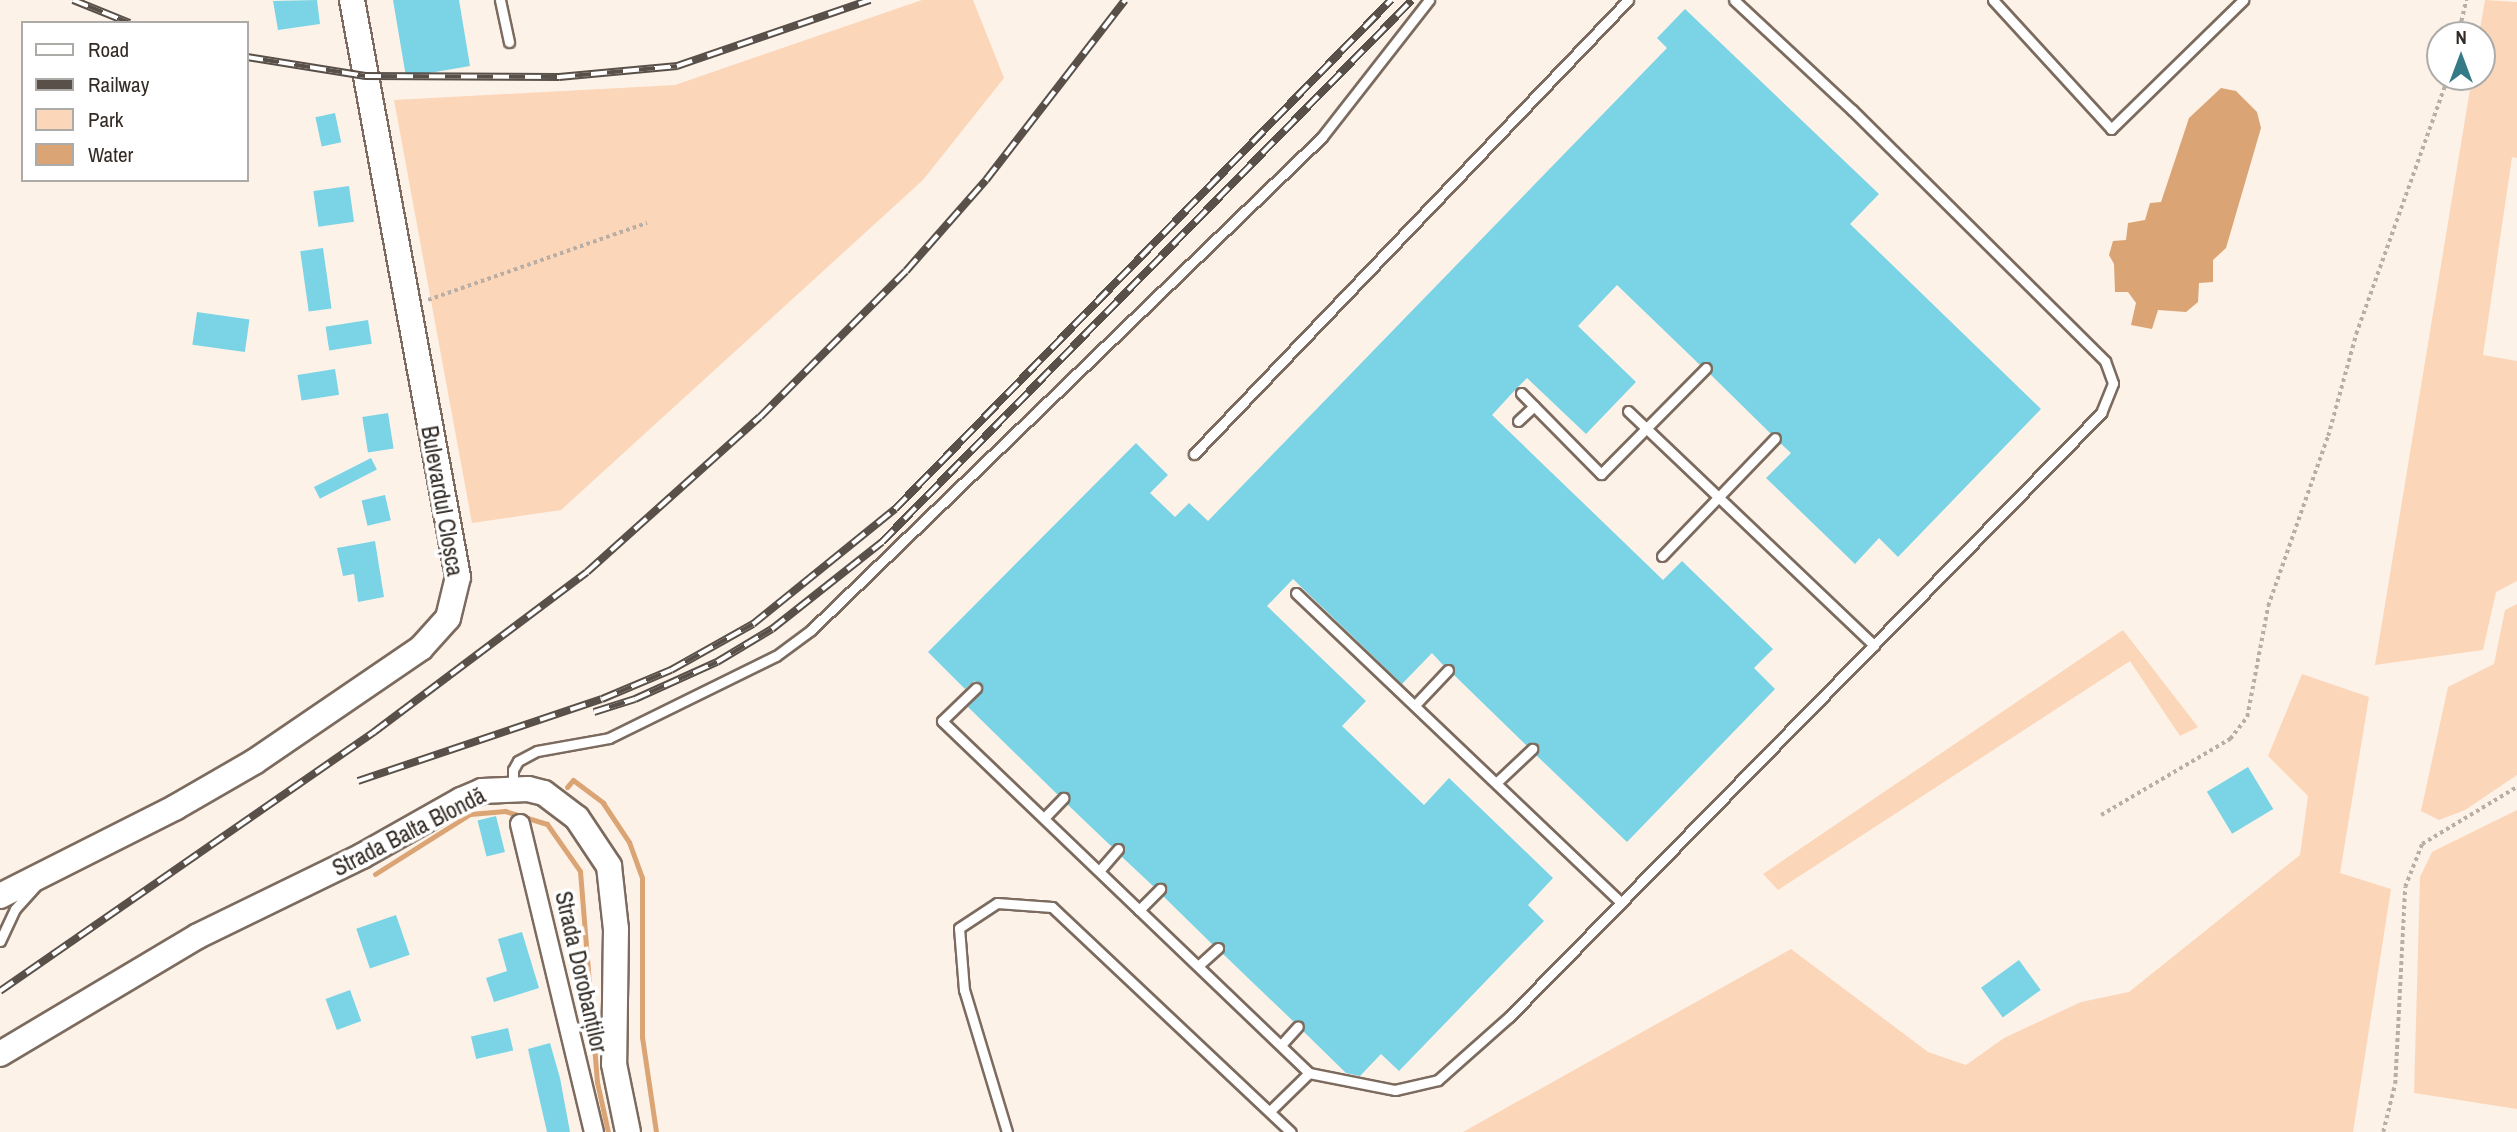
<!DOCTYPE html>
<meta charset="utf-8">
<style>
body{margin:0}
#map{position:relative;width:2517px;height:1132px;overflow:hidden;background:#fdf2e8;font-family:"Archivo Narrow",sans-serif}
div>[style]{position:absolute}
.green>*{inset:0;background:#fbd6b9}
.water>*{inset:0;background:#dba475}
.stream>*{height:5px;margin:-2.5px;padding:0 2.5px;transform-origin:2.5px;border-radius:2.5px;background:#dba475}
.building>*{inset:0;background:#7ad4e6;transform-origin:0 0}
.path>*{height:3.5px;margin-top:-1.75px;transform-origin:0;background:repeating-linear-gradient(90deg,#b8aea6 0 3.5px,transparent 0 7px)}
.roads{filter:drop-shadow(2px 0 #7c6b5e) drop-shadow(-2px 0 #7c6b5e) drop-shadow(0 2px #7c6b5e) drop-shadow(0 -2px #7c6b5e)}
.lane>*{height:9px;margin:-4.5px;padding:0 4.5px;transform-origin:4.5px;border-radius:4.5px;background:#fff}
.street>*{height:18px;margin:-9px;padding:0 9px;transform-origin:9px;border-radius:9px;background:#fff}
.secondary>*{height:24px;margin:-12px;padding:0 12px;transform-origin:12px;border-radius:12px;background:#fff}
.rail>*{height:8px;margin-top:-4px;transform-origin:0;background:repeating-linear-gradient(90deg,#fff 0 16px,#585049 0 32px);box-sizing:border-box;border-block:2px solid #585049}
span{translate:-50% -50%;white-space:nowrap;text-align:center;line-height:1.15;-webkit-text-stroke:7px #fff;paint-order:stroke}
.street-label{font-size:23px;color:#332c26}
.legend{position:absolute;left:21px;top:21px;width:228px;height:161px;box-sizing:border-box;background:#fff;border:2px solid #adaba8;margin:0;padding:9px 12px;list-style:none;font-size:21px;color:#332c26}
.legend li{display:flex;align-items:center;gap:14px;height:35px}
.legend b{width:35px;border:2px solid #adaba8}
.north{position:absolute;left:2426px;top:21px;width:70px;height:70px;box-sizing:border-box;background:#fff;border:2px solid #adaba8;border-radius:50%;rotate:0deg;font-size:19px;font-weight:700;line-height:28px;text-align:center;color:#332c26}
.north::after{content:'';display:block;margin:auto;width:24px;height:32px;background:#347a87;clip-path:polygon(50% 0,100% 100%,50% 72%,0 100%)}
</style>
<div id="map">
<div class="green">
<i style="clip-path:polygon(922px 0,973px 0,1004px 78px,923px 180px,561px 510px,472px 523px,394px 100px,675px 85px)"></i>
<i style="clip-path:polygon(2485px 0,2517px 2px,2517px 158px,2512px 157px,2483px 355px,2517px 361px,2517px 581px,2496px 592px,2483px 650px,2375px 665px,2472px 77px,2482px 77px,2479px 35px)"></i>
<i style="clip-path:polygon(2517px 604px,2517px 775px,2465px 810px,2439px 820px,2421px 811px,2448px 687px,2494px 664px,2505px 610px)"></i>
<i style="clip-path:polygon(2123px 630px,2198px 727px,2180px 736px,2130px 661px,1778px 890px,1763px 874px)"></i>
<i style="clip-path:polygon(2302px 674px,2369px 697px,2340px 873px,2391px 889px,2353px 1132px,1463px 1132px,1791px 949px,1928px 1052px,1966px 1065px,2004px 1038px,2081px 1002px,2129px 992px,2300px 855px,2308px 796px,2268px 756px)"></i>
<i style="clip-path:polygon(2517px 810px,2517px 1109px,2414px 1093px,2420px 877px,2432px 852px)"></i>
</div>
<div class="water">
<i style="clip-path:polygon(2221px 88px,2236px 91px,2257px 112px,2261px 128px,2226px 248px,2213px 260px,2213px 282px,2199px 283px,2198px 302px,2186px 312px,2158px 310px,2152px 329px,2131px 325px,2136px 303px,2128px 292px,2115px 292px,2114px 264px,2109px 255px,2113px 241px,2126px 240px,2128px 223px,2145px 220px,2150px 203px,2161px 202px,2189px 118px)"></i>
</div>
<div class="stream">
<i style="left:567px;top:787px;width:9px;rotate:-49deg"></i>
<i style="left:573px;top:780px;width:38px;rotate:37deg"></i>
<i style="left:603px;top:803px;width:47px;rotate:56.3deg"></i>
<i style="left:629px;top:842px;width:38px;rotate:70deg"></i>
<i style="left:642px;top:878px;width:159px;rotate:90deg"></i>
<i style="left:642px;top:1037px;width:96px;rotate:81.6deg"></i>
<i style="left:375px;top:874px;width:112px;rotate:-32.3deg"></i>
<i style="left:470px;top:814px;width:35px;rotate:-5deg"></i>
<i style="left:505px;top:811px;width:44px;rotate:17.2deg"></i>
<i style="left:547px;top:824px;width:57px;rotate:54.9deg"></i>
<i style="left:580px;top:871px;width:212px;rotate:85.4deg"></i>
<i style="left:597px;top:1082px;width:51px;rotate:77.6deg"></i>
</div>
<div class="building">
<i style="clip-path:polygon(317px 0,320px 24px,278px 30px,273px 1px)"></i>
<i style="clip-path:polygon(393px 0,459px 0,470px 66px,406px 77px)"></i>
<i style="clip-path:polygon(1685px 9px,1879px 194px,1850px 224px,2041px 409px,1898px 557px,1879px 538px,1855px 564px,1766px 478px,1791px 453px,1780px 443px,1780px 433px,1770px 433px,1710px 374px,1710px 363px,1700px 365px,1617px 285px,1578px 326px,1636px 382px,1586px 434px,1527px 378px,1516px 389px,1492px 415px,1663px 580px,1682px 561px,1773px 649px,1754px 668px,1775px 689px,1627px 842px,1536px 755px,1537px 744px,1526px 745px,1453px 674px,1452px 665px,1443px 665px,1432px 653px,1402px 684px,1293px 579px,1267px 606px,1366px 701px,1342px 726px,1424px 805px,1449px 778px,1553px 878px,1528px 905px,1544px 921px,1399px 1071px,1381px 1054px,1360px 1076px,1346px 1073px,1303px 1031px,1303px 1021px,1293px 1021px,1222px 953px,1223px 943px,1212px 944px,1163px 896px,1164px 884px,1153px 886px,1121px 856px,1123px 844px,1111px 846px,1067px 804px,1068px 793px,1057px 794px,968px 707px,982px 691px,980px 683px,974px 681px,965px 689px,928px 652px,1136px 443px,1168px 475px,1150px 493px,1175px 517px,1189px 503px,1208px 521px,1667px 48px,1657px 38px)"></i>
<i style="left:335px;top:113px;width:30px;height:20px;rotate:78deg"></i>
<i style="left:349px;top:186px;width:36px;height:36px;rotate:82deg"></i>
<i style="left:323px;top:248px;width:61px;height:23px;rotate:82deg"></i>
<i style="left:197px;top:312px;width:53px;height:33px;rotate:8deg"></i>
<i style="left:368px;top:320px;width:24px;height:43px;rotate:81deg"></i>
<i style="left:335px;top:369px;width:26px;height:38px;rotate:81deg"></i>
<i style="left:388px;top:413px;width:36px;height:26px;rotate:81deg"></i>
<i style="left:371px;top:458px;width:13px;height:64px;rotate:63deg"></i>
<i style="left:385px;top:495px;width:26px;height:24px;rotate:77deg"></i>
<i style="clip-path:polygon(375px 541px,384px 597px,358px 602px,354px 574px,343px 576px,337px 548px)"></i>
<i style="left:2248px;top:767px;width:49px;height:48px;rotate:59deg"></i>
<i style="left:496px;top:816px;width:37px;height:19px;rotate:76deg"></i>
<i style="left:396px;top:915px;width:42px;height:42px;rotate:71deg"></i>
<i style="clip-path:polygon(522px 932px,539px 988px,494px 1002px,486px 978px,507px 971px,498px 939px)"></i>
<i style="left:2019px;top:960px;width:37px;height:47px;rotate:54deg"></i>
<i style="left:350px;top:990px;width:33px;height:26px;rotate:70deg"></i>
<i style="left:508px;top:1028px;width:23px;height:38px;rotate:77deg"></i>
<i style="clip-path:polygon(550px 1043px,560px 1078px,570px 1132px,547px 1132px,528px 1049px)"></i>
</div>
<div class="path">
<i style="left:2458px;top:35px;width:36px;rotate:-77deg"></i>
<i style="left:428px;top:300px;width:232px;rotate:-19.4deg"></i>
<i style="left:2101px;top:815px;width:150px;rotate:-30.5deg"></i>
<i style="left:2230px;top:739px;width:28px;rotate:-52deg"></i>
<i style="left:2247px;top:717px;width:113px;rotate:-79.3deg"></i>
<i style="left:2268px;top:606px;width:180px;rotate:-70.6deg"></i>
<i style="left:2328px;top:436px;width:106px;rotate:-74.6deg"></i>
<i style="left:2356px;top:334px;width:273px;rotate:-70.3deg"></i>
<i style="left:2383px;top:1132px;width:49px;rotate:-76deg"></i>
<i style="left:2395px;top:1084px;width:197px;rotate:-87.1deg"></i>
<i style="left:2405px;top:887px;width:46px;rotate:-68.4deg"></i>
<i style="left:2422px;top:844px;width:111px;rotate:-31deg"></i>
</div>
<div class="roads">
<div class="lane">
<i style="left:500px;top:0;width:43px;rotate:77.9deg"></i>
<i style="left:1993px;top:0;width:175px;rotate:47.5deg"></i>
<i style="left:2111px;top:129px;width:185px;rotate:-44.3deg"></i>
<i style="left:1521px;top:393px;width:114px;rotate:45.4deg"></i>
<i style="left:1601px;top:474px;width:149px;rotate:-45.3deg"></i>
<i style="left:1628px;top:411px;width:340px;rotate:43.6deg"></i>
<i style="left:1518px;top:421px;width:22px;rotate:-43deg"></i>
<i style="left:1194px;top:454px;width:628px;rotate:-46.29deg"></i>
<i style="left:1662px;top:556px;width:163px;rotate:-46.2deg"></i>
<i style="left:1296px;top:593px;width:448px;rotate:43.6deg"></i>
<i style="left:976px;top:688px;width:47px;rotate:135.9deg"></i>
<i style="left:942px;top:721px;width:509px;rotate:43.8deg"></i>
<i style="left:1415px;top:705px;width:48px;rotate:-46.7deg"></i>
<i style="left:1496px;top:783px;width:50px;rotate:-43.4deg"></i>
<i style="left:513px;top:788px;width:18px;rotate:-90deg"></i>
<i style="left:513px;top:770px;width:10px;rotate:-61deg"></i>
<i style="left:518px;top:761px;width:21px;rotate:-28deg"></i>
<i style="left:537px;top:751px;width:73px;rotate:-10.2deg"></i>
<i style="left:609px;top:738px;width:186px;rotate:-26.2deg"></i>
<i style="left:776px;top:656px;width:44px;rotate:-36.6deg"></i>
<i style="left:811px;top:630px;width:710px;rotate:-43.97deg"></i>
<i style="left:1322px;top:137px;width:174px;rotate:-52deg"></i>
<i style="left:1044px;top:818px;width:28px;rotate:-46deg"></i>
<i style="left:1099px;top:871px;width:29px;rotate:-49deg"></i>
<i style="left:1139px;top:910px;width:30px;rotate:-45deg"></i>
<i style="left:0;top:941px;width:35px;rotate:-65deg"></i>
<i style="left:15px;top:909px;width:30px;rotate:-48deg"></i>
<i style="left:1198px;top:966px;width:27px;rotate:-42deg"></i>
<i style="left:1281px;top:1045px;width:25px;rotate:-48deg"></i>
<i style="left:1270px;top:1111px;width:54px;rotate:-44.3deg"></i>
<i style="left:1309px;top:1073px;width:88px;rotate:11.2deg"></i>
<i style="left:1395px;top:1090px;width:44px;rotate:-13.1deg"></i>
<i style="left:1438px;top:1080px;width:95px;rotate:-41.6deg"></i>
<i style="left:1509px;top:1017px;width:846px;rotate:-45.57deg"></i>
<i style="left:2101px;top:413px;width:32px;rotate:-68deg"></i>
<i style="left:2113px;top:383px;width:23px;rotate:-110deg"></i>
<i style="left:2105px;top:361px;width:356px;rotate:-135.2deg"></i>
<i style="left:1852px;top:110px;width:161px;rotate:-137deg"></i>
<i style="left:1007px;top:1132px;width:148px;rotate:-106.8deg"></i>
<i style="left:964px;top:990px;width:62px;rotate:-94.6deg"></i>
<i style="left:959px;top:928px;width:45px;rotate:-33.3deg"></i>
<i style="left:997px;top:903px;width:55px;rotate:4.2deg"></i>
<i style="left:1052px;top:907px;width:328px;rotate:43.3deg"></i>
</div>
<div class="street">
<i style="left:520px;top:824px;width:317px;rotate:76.5deg"></i>
</div>
<div class="secondary">
<i style="left:0;top:896px;width:197px;rotate:-26.8deg"></i>
<i style="left:176px;top:807px;width:90px;rotate:-30deg"></i>
<i style="left:254px;top:762px;width:202px;rotate:-34.3deg"></i>
<i style="left:421px;top:648px;width:40px;rotate:-48deg"></i>
<i style="left:448px;top:618px;width:42px;rotate:-76.3deg"></i>
<i style="left:458px;top:577px;width:587px;rotate:-100.41deg"></i>
<i style="left:0;top:1054px;width:230px;rotate:-30.8deg"></i>
<i style="left:198px;top:936px;width:182px;rotate:-26deg"></i>
<i style="left:362px;top:856px;width:114px;rotate:-29.5deg"></i>
<i style="left:461px;top:800px;width:23px;rotate:-23deg"></i>
<i style="left:482px;top:791px;width:46px;rotate:-2.5deg"></i>
<i style="left:528px;top:789px;width:16px;rotate:14deg"></i>
<i style="left:544px;top:793px;width:41px;rotate:37.1deg"></i>
<i style="left:577px;top:818px;width:58px;rotate:56.3deg"></i>
<i style="left:609px;top:866px;width:63px;rotate:83.7deg"></i>
<i style="left:616px;top:929px;width:135px;rotate:90.8deg"></i>
<i style="left:614px;top:1064px;width:69px;rotate:78.4deg"></i>
</div>
</div>
<div class="rail">
<i style="left:73px;top:0;width:61px;rotate:22deg"></i>
<i style="left:247px;top:57px;width:120px;rotate:9.1deg"></i>
<i style="left:365px;top:76px;width:194px;rotate:0.3deg"></i>
<i style="left:559px;top:77px;width:119px;rotate:-5.3deg"></i>
<i style="left:677px;top:66px;width:204px;rotate:-18.9deg"></i>
<i style="left:594px;top:712px;width:43px;rotate:-17.6deg"></i>
<i style="left:635px;top:699px;width:90px;rotate:-24.3deg"></i>
<i style="left:717px;top:662px;width:64px;rotate:-31deg"></i>
<i style="left:772px;top:629px;width:140px;rotate:-38.3deg"></i>
<i style="left:882px;top:542px;width:758px;rotate:-45.64deg"></i>
<i style="left:358px;top:781px;width:257px;rotate:-18.6deg"></i>
<i style="left:602px;top:699px;width:75px;rotate:-22.8deg"></i>
<i style="left:671px;top:670px;width:94px;rotate:-29.3deg"></i>
<i style="left:753px;top:624px;width:183px;rotate:-39deg"></i>
<i style="left:895px;top:509px;width:711px;rotate:-45.74deg"></i>
<i style="left:0;top:991px;width:455px;rotate:-34.7deg"></i>
<i style="left:374px;top:732px;width:266px;rotate:-36.9deg"></i>
<i style="left:587px;top:572px;width:232px;rotate:-41.9deg"></i>
<i style="left:760px;top:417px;width:206px;rotate:-45deg"></i>
<i style="left:906px;top:271px;width:121px;rotate:-48.7deg"></i>
<i style="left:986px;top:180px;width:227px;rotate:-52.3deg"></i>
</div>
<div class="street-label">
<span style="left:442px;top:501px;rotate:80deg">Bulevardul Cloșca</span>
<span style="left:409px;top:832px;rotate:-27deg">Strada Balta Blondă</span>
<span style="left:581px;top:972px;rotate:77deg">Strada Dorobanților</span>
</div>
<ul class="legend">
<li><b style="height:9px;background:#fff"></b>Road</li>
<li><b style="height:9px;background:#585049"></b>Railway</li>
<li><b style="height:19px;background:#fbd6b9"></b>Park</li>
<li><b style="height:19px;background:#dba475"></b>Water</li>
</ul>
<div class="north">N</div>
</div>
